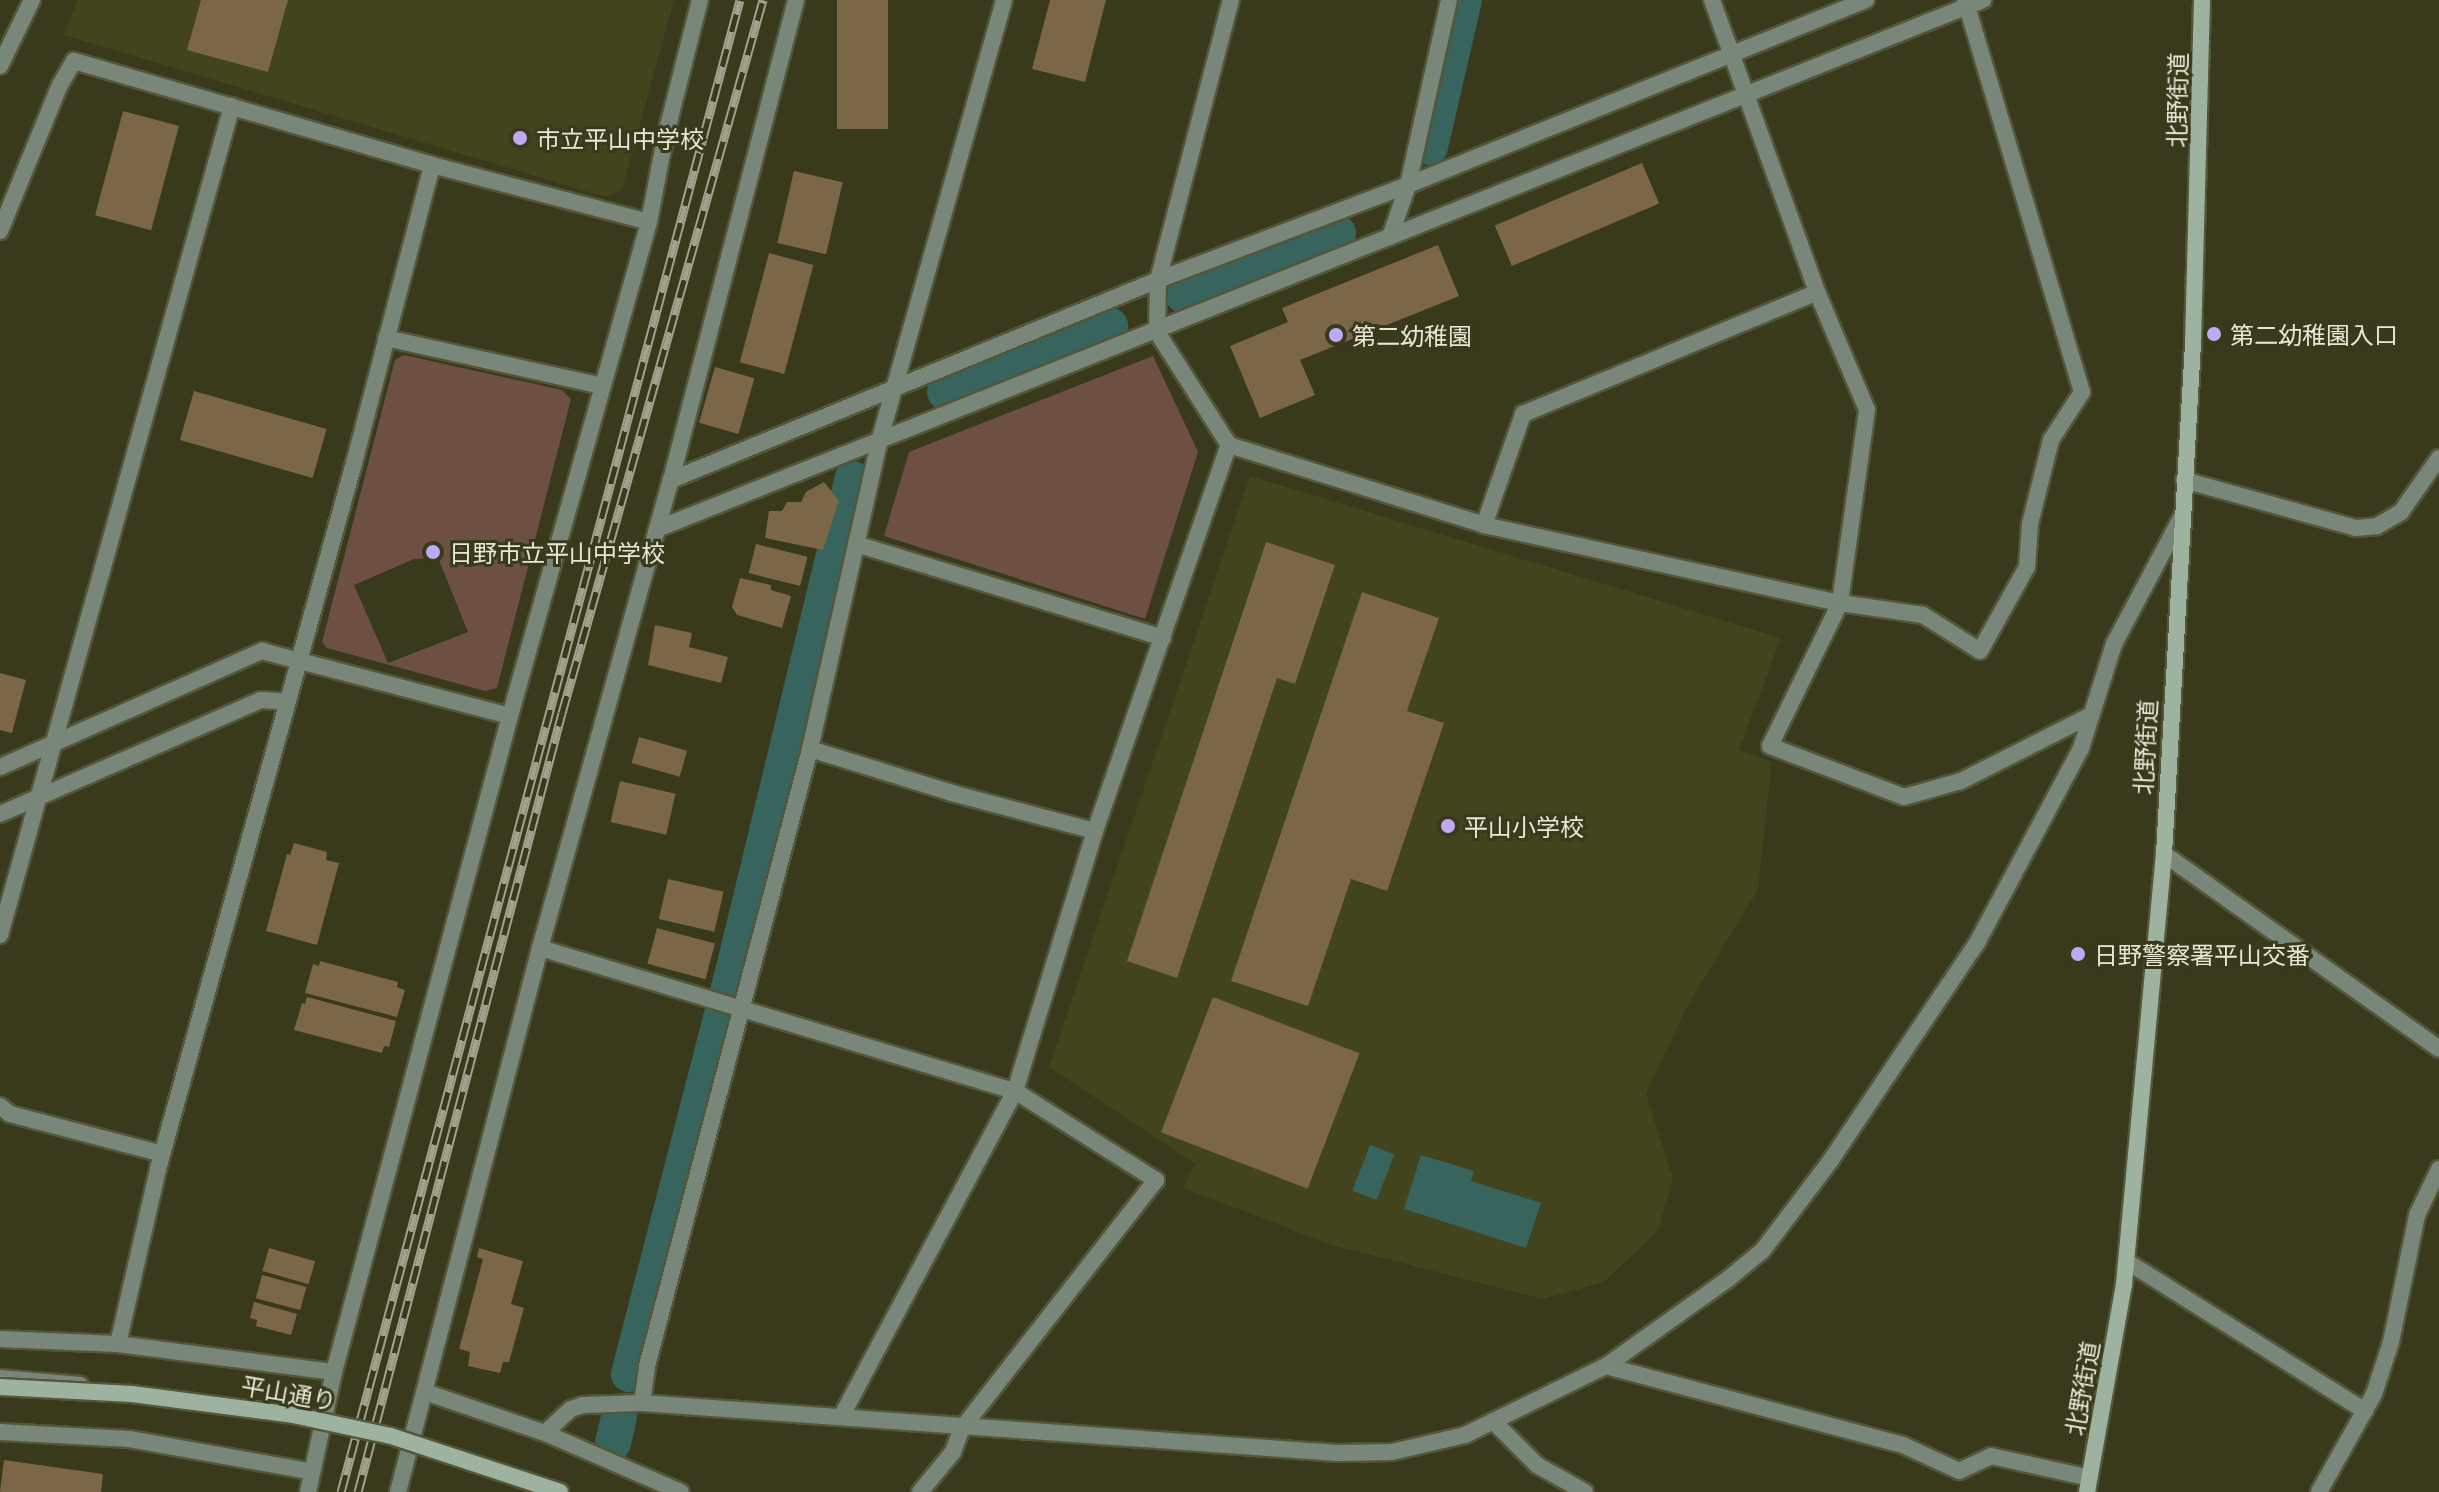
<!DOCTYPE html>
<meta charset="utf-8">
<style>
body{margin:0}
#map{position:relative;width:2439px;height:1492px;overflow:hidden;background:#383a1b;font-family:Literata,"Noto Sans JP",serif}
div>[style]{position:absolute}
.built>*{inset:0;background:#42441d}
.green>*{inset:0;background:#6e4f43}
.water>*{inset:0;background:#37655d;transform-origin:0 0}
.canal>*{height:36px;margin:-18px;padding:0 18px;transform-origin:18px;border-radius:18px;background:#37655d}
.building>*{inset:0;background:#7b6647;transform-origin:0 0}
.roads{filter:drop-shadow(2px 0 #545639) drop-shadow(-2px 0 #545639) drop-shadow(0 2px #545639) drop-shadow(0 -2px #545639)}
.lane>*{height:14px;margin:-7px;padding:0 7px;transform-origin:7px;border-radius:7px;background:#79867a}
.street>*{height:16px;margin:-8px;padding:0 8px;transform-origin:8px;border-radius:8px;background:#79867a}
.secondary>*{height:16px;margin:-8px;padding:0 8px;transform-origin:8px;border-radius:8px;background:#9eb39f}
.rail>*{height:9px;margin-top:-4.5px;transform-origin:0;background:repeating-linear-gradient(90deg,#383a1b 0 18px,#a1a28b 0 36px);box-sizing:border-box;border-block:2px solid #a1a28b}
.bridges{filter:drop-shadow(2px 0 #545639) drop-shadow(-2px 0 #545639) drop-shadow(0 2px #545639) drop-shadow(0 -2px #545639)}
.secondary-bridge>*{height:16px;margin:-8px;padding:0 8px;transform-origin:8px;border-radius:8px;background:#9eb39f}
.dots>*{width:22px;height:22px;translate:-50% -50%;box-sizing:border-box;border:4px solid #383a1b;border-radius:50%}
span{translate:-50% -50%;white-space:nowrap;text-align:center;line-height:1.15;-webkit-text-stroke:6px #383a1b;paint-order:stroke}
.street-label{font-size:24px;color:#e6e7d5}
.poi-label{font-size:24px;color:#e6e7d5}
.left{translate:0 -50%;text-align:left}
</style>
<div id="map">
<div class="built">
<i style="clip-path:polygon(77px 0,674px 0,622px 190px,606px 197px,64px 35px)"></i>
<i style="clip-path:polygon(1250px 476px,1781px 638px,1739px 750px,1772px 762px,1758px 890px,1689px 1003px,1646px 1093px,1673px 1178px,1658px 1231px,1604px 1282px,1543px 1299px,1332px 1245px,1183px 1188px,1195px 1164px,1049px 1067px)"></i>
</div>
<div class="green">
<i style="clip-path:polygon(evenodd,404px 355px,562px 390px,571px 399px,497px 688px,485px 691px,327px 648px,322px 642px,395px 360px,404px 355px,438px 558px,468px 632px,388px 663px,354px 585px,414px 559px,438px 558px)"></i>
<i style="clip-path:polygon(1153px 356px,1198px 452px,1145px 619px,884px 536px,909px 452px)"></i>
</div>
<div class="water">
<i style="left:1370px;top:1145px;width:26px;height:49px;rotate:21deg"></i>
<i style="clip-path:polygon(1421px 1155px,1474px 1171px,1471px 1181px,1541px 1203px,1526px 1248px,1404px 1209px)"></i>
</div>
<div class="canal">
<i style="left:1430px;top:147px;width:151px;rotate:-77deg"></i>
<i style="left:1183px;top:295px;width:167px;rotate:-21.8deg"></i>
<i style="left:945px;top:392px;width:178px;rotate:-21.8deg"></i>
<i style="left:629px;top:1374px;width:428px;rotate:-75.5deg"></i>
<i style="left:736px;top:960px;width:495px;rotate:-76.4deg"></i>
<i style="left:613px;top:1443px;width:27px;rotate:-77deg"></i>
</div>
<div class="building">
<i style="clip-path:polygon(201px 0,288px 0,268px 72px,187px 50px)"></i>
<i style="left:837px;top:0;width:51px;height:129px"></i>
<i style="clip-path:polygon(1050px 0,1106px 0,1085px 82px,1032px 69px)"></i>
<i style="left:123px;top:111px;width:58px;height:108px;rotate:15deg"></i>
<i style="left:1642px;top:163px;width:44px;height:160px;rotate:67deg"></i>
<i style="left:794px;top:171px;width:50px;height:74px;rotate:13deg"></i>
<i style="clip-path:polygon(1438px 245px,1459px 296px,1300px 360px,1315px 395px,1260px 418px,1230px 346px,1288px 322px,1282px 308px)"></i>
<i style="left:769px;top:253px;width:46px;height:113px;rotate:15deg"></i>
<i style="left:715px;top:367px;width:41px;height:58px;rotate:16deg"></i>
<i style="left:194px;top:391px;width:138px;height:51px;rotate:16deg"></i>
<i style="clip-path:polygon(824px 482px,839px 501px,823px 550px,765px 538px,769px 511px,782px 511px,787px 502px,801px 502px,806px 492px)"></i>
<i style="clip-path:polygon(1266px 542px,1335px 565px,1295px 684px,1277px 678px,1177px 978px,1127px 961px)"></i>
<i style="left:756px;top:544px;width:53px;height:30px;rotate:14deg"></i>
<i style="clip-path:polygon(740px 578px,771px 585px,771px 590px,791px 596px,782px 628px,737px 615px,732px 607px)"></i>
<i style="clip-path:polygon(1362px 592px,1439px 618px,1407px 711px,1444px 723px,1387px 891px,1351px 879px,1308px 1006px,1231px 981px)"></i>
<i style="clip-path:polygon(655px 625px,692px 633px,689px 647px,728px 657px,721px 683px,648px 665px)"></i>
<i style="clip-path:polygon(0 673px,26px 680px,12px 733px,0 730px)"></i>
<i style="left:639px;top:737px;width:50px;height:27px;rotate:16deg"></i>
<i style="left:620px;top:781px;width:57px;height:42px;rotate:13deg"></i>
<i style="clip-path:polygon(294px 843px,327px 852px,326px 860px,339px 863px,317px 945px,266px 931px,287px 854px,290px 855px)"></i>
<i style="left:668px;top:879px;width:57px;height:41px;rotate:13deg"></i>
<i style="left:657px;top:928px;width:60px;height:37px;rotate:15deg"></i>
<i style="clip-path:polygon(320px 961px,398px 982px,397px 987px,405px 990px,397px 1017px,305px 993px,313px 964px,319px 966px)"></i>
<i style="clip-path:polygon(307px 997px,396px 1021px,389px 1047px,384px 1046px,382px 1053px,294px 1030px,302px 1003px,305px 1004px)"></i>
<i style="left:1213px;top:997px;width:157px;height:145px;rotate:21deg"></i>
<i style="left:269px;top:1248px;width:48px;height:24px;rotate:16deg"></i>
<i style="clip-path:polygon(479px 1248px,523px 1261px,511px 1304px,524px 1308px,509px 1362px,503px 1362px,500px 1373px,468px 1366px,470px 1352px,459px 1349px,483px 1259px,477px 1257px)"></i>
<i style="left:262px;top:1275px;width:46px;height:24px;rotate:15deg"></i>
<i style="clip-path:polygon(254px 1302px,297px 1314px,291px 1335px,256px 1326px,257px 1320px,250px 1318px)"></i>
<i style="clip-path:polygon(4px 1460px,103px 1474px,101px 1492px,0 1492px)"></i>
</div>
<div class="roads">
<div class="lane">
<i style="left:0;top:1377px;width:81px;rotate:4.9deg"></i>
</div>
<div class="street">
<i style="left:1712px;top:0;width:310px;rotate:70.2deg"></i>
<i style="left:1817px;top:292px;width:128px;rotate:67deg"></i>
<i style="left:1867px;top:410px;width:195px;rotate:98deg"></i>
<i style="left:1840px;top:603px;width:159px;rotate:116.1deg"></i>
<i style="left:1770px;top:746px;width:143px;rotate:20.8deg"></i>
<i style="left:1904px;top:797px;width:59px;rotate:-15.7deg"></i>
<i style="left:1961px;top:781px;width:146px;rotate:-26.9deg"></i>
<i style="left:0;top:66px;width:73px;rotate:-64.1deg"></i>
<i style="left:0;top:231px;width:158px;rotate:-67.7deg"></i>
<i style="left:60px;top:85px;width:28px;rotate:-60deg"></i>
<i style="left:74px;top:61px;width:373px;rotate:16.2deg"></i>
<i style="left:432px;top:165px;width:224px;rotate:14.7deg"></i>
<i style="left:1390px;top:237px;width:55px;rotate:-70.9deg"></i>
<i style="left:1408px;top:185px;width:189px;rotate:-77.5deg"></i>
<i style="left:386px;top:338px;width:221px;rotate:12.5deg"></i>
<i style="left:1229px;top:445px;width:267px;rotate:17.4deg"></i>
<i style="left:1484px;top:525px;width:364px;rotate:12.4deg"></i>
<i style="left:1840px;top:603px;width:84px;rotate:8.2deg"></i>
<i style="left:1923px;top:615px;width:67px;rotate:32.3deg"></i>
<i style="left:1980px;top:651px;width:96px;rotate:-60.8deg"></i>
<i style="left:2027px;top:567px;width:43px;rotate:-86deg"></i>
<i style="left:2030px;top:524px;width:87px;rotate:-76deg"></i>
<i style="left:2051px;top:440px;width:57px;rotate:-57.1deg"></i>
<i style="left:2082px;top:392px;width:409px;rotate:-106.6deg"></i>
<i style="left:671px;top:480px;width:526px;rotate:-22.33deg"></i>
<i style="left:1158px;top:280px;width:267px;rotate:-20.8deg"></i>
<i style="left:1408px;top:185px;width:494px;rotate:-22deg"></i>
<i style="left:2184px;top:480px;width:179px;rotate:15.6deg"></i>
<i style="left:2356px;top:528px;width:21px;rotate:-5deg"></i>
<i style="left:2377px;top:526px;width:28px;rotate:-30deg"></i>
<i style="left:2401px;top:512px;width:66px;rotate:-54.9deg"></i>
<i style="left:1484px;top:525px;width:118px;rotate:-70.6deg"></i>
<i style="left:1523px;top:414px;width:318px;rotate:-22.5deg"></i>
<i style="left:657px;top:529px;width:1428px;rotate:-21.75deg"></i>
<i style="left:856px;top:544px;width:321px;rotate:17deg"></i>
<i style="left:810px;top:749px;width:149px;rotate:17.2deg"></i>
<i style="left:952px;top:793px;width:148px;rotate:14.9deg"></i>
<i style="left:0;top:767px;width:287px;rotate:-23.9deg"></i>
<i style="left:262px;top:651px;width:256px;rotate:14.7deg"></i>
<i style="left:0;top:814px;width:285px;rotate:-23.6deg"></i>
<i style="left:261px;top:700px;width:26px;rotate:4deg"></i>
<i style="left:2164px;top:854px;width:337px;rotate:35.3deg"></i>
<i style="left:0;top:935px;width:861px;rotate:-74.37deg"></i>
<i style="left:540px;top:948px;width:496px;rotate:16.8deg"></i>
<i style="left:1015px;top:1091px;width:167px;rotate:32.3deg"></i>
<i style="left:1156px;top:1180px;width:315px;rotate:128deg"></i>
<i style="left:962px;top:1428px;width:26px;rotate:111deg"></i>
<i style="left:953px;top:1452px;width:52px;rotate:129.5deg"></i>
<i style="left:0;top:1106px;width:13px;rotate:39deg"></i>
<i style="left:10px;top:1114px;width:157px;rotate:14.7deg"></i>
<i style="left:2126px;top:1261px;width:282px;rotate:32.1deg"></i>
<i style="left:0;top:1339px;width:118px;rotate:2.4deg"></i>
<i style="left:118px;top:1344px;width:218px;rotate:7.4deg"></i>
<i style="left:118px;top:1344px;width:180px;rotate:-77.1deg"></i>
<i style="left:158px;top:1169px;width:733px;rotate:-74.48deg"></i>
<i style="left:354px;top:463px;width:308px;rotate:-75.3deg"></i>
<i style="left:1606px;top:1366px;width:307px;rotate:14.9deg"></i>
<i style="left:1903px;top:1445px;width:62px;rotate:24.9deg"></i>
<i style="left:1959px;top:1471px;width:35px;rotate:-25deg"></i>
<i style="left:1991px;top:1456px;width:101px;rotate:12.5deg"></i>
<i style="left:425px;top:1392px;width:127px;rotate:18.9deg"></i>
<i style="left:545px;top:1433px;width:148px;rotate:23.5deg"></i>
<i style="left:642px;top:1403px;width:37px;rotate:-82deg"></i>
<i style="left:647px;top:1366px;width:638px;rotate:-75.2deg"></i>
<i style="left:810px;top:749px;width:315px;rotate:-77.3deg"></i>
<i style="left:879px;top:442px;width:459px;rotate:-74.2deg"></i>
<i style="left:841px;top:1417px;width:370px;rotate:-61.9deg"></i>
<i style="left:1015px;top:1091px;width:272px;rotate:-72.9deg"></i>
<i style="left:1095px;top:831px;width:409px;rotate:-70.9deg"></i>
<i style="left:1229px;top:445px;width:134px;rotate:-122.5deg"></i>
<i style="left:1157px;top:332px;width:52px;rotate:-88.9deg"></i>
<i style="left:1158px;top:280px;width:289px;rotate:-75.4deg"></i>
<i style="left:1493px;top:1421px;width:62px;rotate:45deg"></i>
<i style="left:1537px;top:1465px;width:55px;rotate:29.4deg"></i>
<i style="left:0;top:1432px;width:129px;rotate:3.1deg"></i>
<i style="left:129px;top:1439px;width:183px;rotate:10.1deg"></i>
<i style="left:545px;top:1433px;width:35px;rotate:-43deg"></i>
<i style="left:571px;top:1409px;width:13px;rotate:-18deg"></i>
<i style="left:583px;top:1405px;width:59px;rotate:-1.9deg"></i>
<i style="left:642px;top:1403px;width:697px;rotate:4.11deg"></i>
<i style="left:1337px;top:1453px;width:55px;rotate:-1deg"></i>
<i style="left:1392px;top:1452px;width:75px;rotate:-13.1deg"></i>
<i style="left:1465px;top:1435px;width:157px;rotate:-26.1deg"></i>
<i style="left:1606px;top:1366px;width:150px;rotate:-35.5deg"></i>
<i style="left:1728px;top:1279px;width:45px;rotate:-39.6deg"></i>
<i style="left:1763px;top:1250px;width:113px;rotate:-52.9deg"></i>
<i style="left:1831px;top:1160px;width:262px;rotate:-56.1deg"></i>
<i style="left:1977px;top:943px;width:221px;rotate:-61.9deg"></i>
<i style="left:2081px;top:748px;width:109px;rotate:-72.4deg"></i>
<i style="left:2114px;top:644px;width:145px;rotate:-62deg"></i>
<i style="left:308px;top:1492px;width:123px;rotate:-77.8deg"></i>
<i style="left:334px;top:1372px;width:679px;rotate:-74.98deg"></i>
<i style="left:510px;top:716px;width:513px;rotate:-74.28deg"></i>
<i style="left:649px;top:222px;width:86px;rotate:-79.2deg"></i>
<i style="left:665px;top:138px;width:142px;rotate:-75.8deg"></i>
<i style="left:398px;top:1492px;width:562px;rotate:-75.37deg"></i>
<i style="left:540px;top:948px;width:486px;rotate:-74.4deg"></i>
<i style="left:671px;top:480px;width:496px;rotate:-75.4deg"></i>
<i style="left:2319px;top:1492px;width:112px;rotate:-60.7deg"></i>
<i style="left:2374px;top:1394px;width:55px;rotate:-71.9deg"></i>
<i style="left:2391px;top:1342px;width:130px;rotate:-78.4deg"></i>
<i style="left:2417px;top:1215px;width:51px;rotate:-64.4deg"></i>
</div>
<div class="secondary">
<i style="left:2087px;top:1492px;width:211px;rotate:-79.9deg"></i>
<i style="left:2124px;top:1284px;width:432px;rotate:-84.7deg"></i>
<i style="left:2164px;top:854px;width:512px;rotate:-86.75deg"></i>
<i style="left:2193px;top:343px;width:343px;rotate:-88.5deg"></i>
</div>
</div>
<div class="rail">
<i style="left:341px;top:1492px;width:1544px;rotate:-75.03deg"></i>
<i style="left:358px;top:1492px;width:805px;rotate:-75.33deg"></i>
<i style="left:562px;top:713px;width:741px;rotate:-74.26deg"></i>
</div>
<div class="bridges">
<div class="secondary-bridge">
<i style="left:0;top:1387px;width:132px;rotate:3deg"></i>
<i style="left:132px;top:1394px;width:162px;rotate:7.4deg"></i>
<i style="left:293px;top:1415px;width:100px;rotate:12.1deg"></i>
<i style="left:391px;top:1436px;width:178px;rotate:18.3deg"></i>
</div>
</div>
<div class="dots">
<i style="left:520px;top:138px;background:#bea9f4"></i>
<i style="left:2214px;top:334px;background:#bea9f4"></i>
<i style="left:1336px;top:335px;background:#bea9f4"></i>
<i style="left:433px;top:552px;background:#bea9f4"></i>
<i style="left:1448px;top:826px;background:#bea9f4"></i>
<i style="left:2078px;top:954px;background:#bea9f4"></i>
</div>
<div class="street-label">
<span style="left:2176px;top:100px;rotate:-89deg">北野街道</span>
<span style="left:2144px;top:747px;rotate:-87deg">北野街道</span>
<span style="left:2081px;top:1388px;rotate:-80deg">北野街道</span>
<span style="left:289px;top:1392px;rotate:10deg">平山通り</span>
</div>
<div class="poi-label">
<span class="left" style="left:536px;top:138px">市立平山中学校</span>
<span class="left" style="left:2230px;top:334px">第二幼稚園入口</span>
<span class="left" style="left:1352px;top:335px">第二幼稚園</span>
<span class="left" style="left:449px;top:552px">日野市立平山中学校</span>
<span class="left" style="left:1464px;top:826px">平山小学校</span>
<span class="left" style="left:2094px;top:954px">日野警察署平山交番</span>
</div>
</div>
